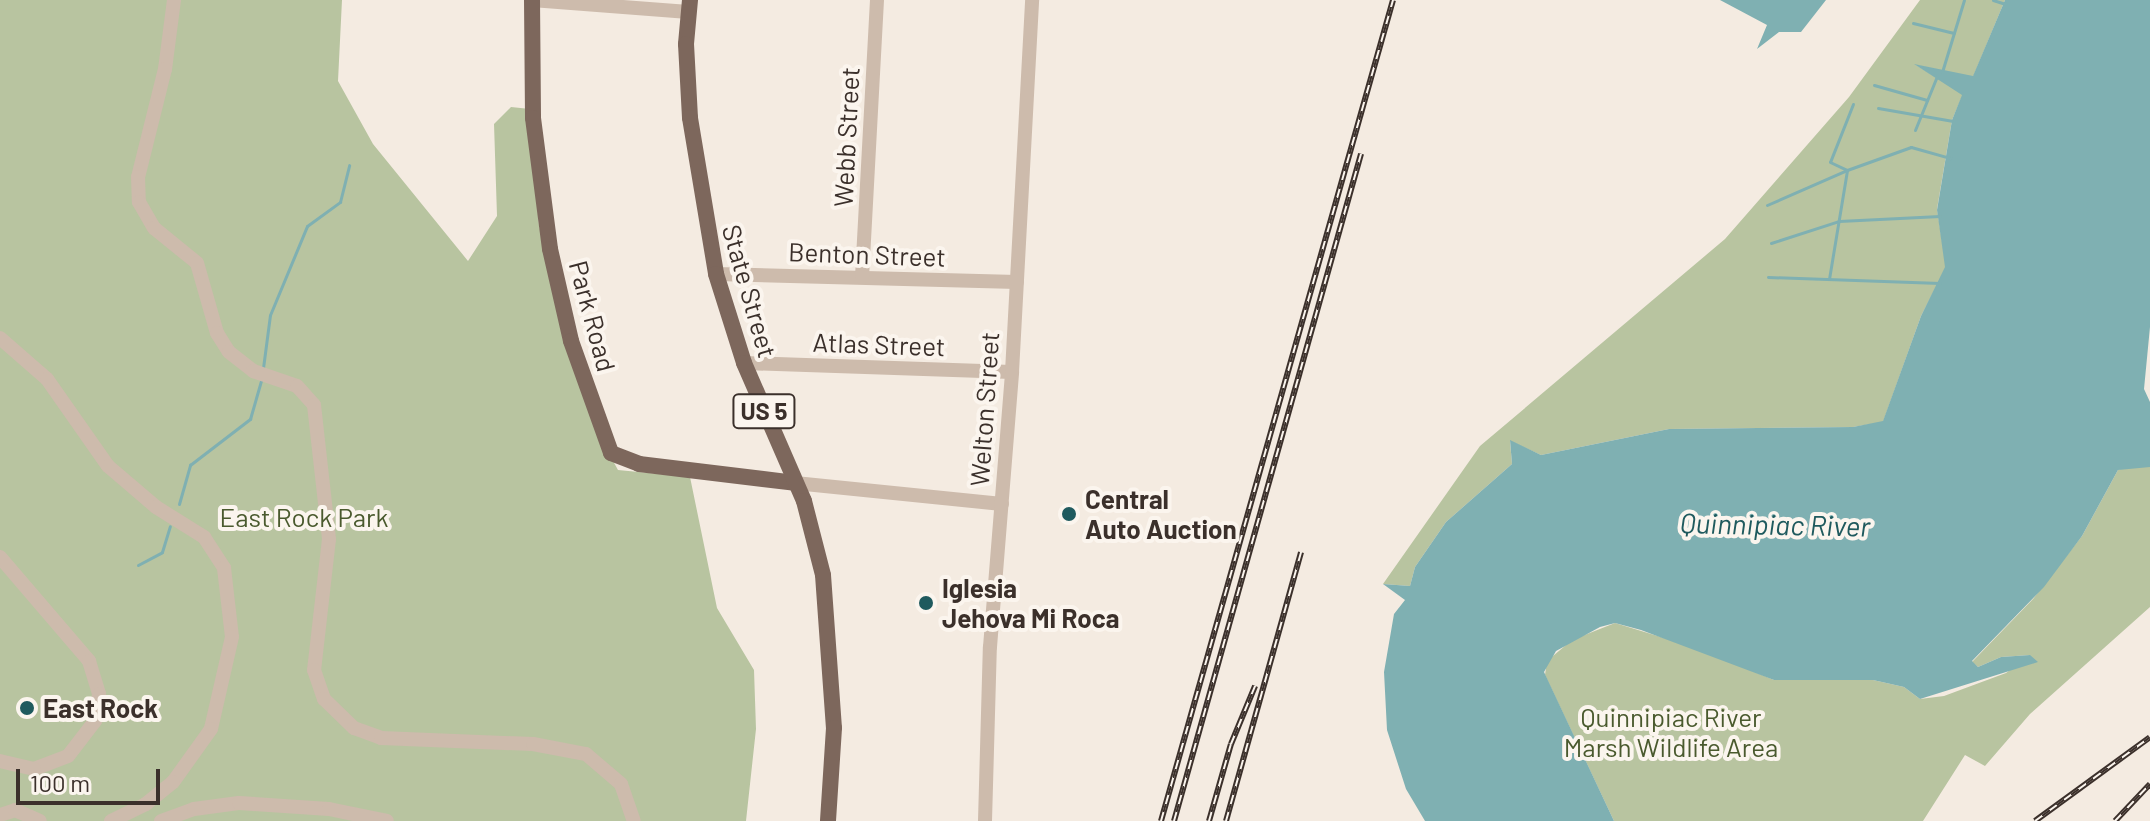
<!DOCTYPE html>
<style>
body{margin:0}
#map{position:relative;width:2150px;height:821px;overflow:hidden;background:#f4ebe1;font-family:Barlow,sans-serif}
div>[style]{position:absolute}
.green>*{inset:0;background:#b8c4a0}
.water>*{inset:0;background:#7fb0b2}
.stream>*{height:3px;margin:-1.5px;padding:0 1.5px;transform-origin:1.5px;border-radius:1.5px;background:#7fb0b2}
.minor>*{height:14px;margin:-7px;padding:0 7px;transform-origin:7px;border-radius:7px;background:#cdbbac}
.major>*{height:16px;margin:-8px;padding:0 8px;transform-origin:8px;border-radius:8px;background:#7d675c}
.rail>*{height:6px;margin-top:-3px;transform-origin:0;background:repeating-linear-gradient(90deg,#fbf5ee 0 9px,#3b302b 0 18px);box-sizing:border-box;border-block:2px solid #3b302b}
.dots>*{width:22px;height:22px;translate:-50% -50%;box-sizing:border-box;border:4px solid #fbf5ee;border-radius:50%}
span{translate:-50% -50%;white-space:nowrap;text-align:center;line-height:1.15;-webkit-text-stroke:8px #fbf5ee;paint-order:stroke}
.shield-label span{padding:2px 6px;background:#fbf5ee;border:2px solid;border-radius:6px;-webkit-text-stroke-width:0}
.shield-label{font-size:24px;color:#3b302b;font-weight:700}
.street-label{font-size:26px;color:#3b302b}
.poi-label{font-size:26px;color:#3b302b;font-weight:700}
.left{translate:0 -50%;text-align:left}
.park-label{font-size:26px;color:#4a5a2e}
.water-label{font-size:28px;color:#1f5a5e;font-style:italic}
.scale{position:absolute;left:16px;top:769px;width:144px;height:36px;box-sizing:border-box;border:4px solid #3b302b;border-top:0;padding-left:10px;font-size:24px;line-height:28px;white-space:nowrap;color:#3b302b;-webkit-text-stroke:6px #fbf5ee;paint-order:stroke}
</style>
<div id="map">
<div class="green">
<i style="clip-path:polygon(0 0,342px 0,338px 81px,373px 144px,468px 261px,497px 216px,494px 124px,511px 107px,530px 109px,539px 226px,595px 428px,618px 470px,690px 477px,717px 608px,754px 670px,756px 729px,746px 821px,0 821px)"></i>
<i style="clip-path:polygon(1920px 0,2005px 0,1973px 77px,1916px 65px,1963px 94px,1952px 120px,1937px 209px,1946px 267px,1921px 316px,1883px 422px,1853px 427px,1669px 429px,1541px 455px,1510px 441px,1512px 464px,1446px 522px,1415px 567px,1410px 586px,1383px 584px,1480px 446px,1725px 239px,1849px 97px)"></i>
<i style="clip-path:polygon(2129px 466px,2150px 467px,2150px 607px,2030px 714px,1985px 766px,1965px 755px,1923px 821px,1614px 821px,1545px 675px,1547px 661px,1572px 640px,1615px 623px,1697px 648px,1774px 680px,1873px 680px,1904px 687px,1920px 699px,1944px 696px,2006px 673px,2030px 655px,2001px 657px,1978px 667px,1972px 662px,2033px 599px,2082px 536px,2118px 470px)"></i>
</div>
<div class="water">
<i style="clip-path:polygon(1720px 0,1826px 0,1801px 32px,1779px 32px,1757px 49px,1767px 25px)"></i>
<i style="clip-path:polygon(2005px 0,2150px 0,2150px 327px,2144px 389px,2150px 402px,2150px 467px,2118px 470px,2082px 536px,2044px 587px,1972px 661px,1978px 667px,2001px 657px,2030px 655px,2038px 662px,1920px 699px,1904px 687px,1873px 680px,1774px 680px,1641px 630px,1615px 623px,1600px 627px,1556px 651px,1544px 672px,1614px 821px,1425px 821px,1406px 789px,1387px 730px,1384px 672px,1394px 614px,1405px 600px,1383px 584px,1410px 586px,1415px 567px,1446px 522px,1512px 464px,1510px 440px,1541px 455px,1669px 429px,1853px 427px,1883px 421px,1921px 316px,1945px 267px,1937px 210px,1952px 120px,1962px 95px,1914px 64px,1973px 76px)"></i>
</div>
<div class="stream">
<i style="left:1993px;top:0;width:13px;rotate:18deg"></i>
<i style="left:1913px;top:23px;width:42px;rotate:13.7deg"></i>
<i style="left:1942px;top:72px;width:75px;rotate:-73deg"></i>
<i style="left:1874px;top:85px;width:55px;rotate:15.8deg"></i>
<i style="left:1853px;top:104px;width:62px;rotate:111.6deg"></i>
<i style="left:1830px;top:162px;width:19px;rotate:25deg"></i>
<i style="left:1847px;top:170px;width:68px;rotate:-19.8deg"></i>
<i style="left:1911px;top:147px;width:41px;rotate:15.8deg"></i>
<i style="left:1878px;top:108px;width:76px;rotate:9.8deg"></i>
<i style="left:1915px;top:130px;width:58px;rotate:-67.8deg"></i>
<i style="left:1767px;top:205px;width:87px;rotate:-23.6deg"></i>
<i style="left:1771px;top:243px;width:71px;rotate:-17.9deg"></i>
<i style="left:1839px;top:221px;width:101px;rotate:-2.8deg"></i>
<i style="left:1768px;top:277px;width:172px;rotate:2deg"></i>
<i style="left:1829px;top:279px;width:110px;rotate:-80.6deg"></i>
<i style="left:263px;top:368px;width:53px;rotate:-82.5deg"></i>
<i style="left:270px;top:315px;width:96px;rotate:-67.4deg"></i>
<i style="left:307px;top:226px;width:41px;rotate:-36deg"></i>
<i style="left:340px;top:202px;width:38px;rotate:-76deg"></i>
<i style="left:179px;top:504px;width:41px;rotate:-74.2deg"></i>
<i style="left:190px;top:465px;width:76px;rotate:-37.5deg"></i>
<i style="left:250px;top:419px;width:40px;rotate:-74deg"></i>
<i style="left:138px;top:565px;width:27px;rotate:-28deg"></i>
<i style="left:162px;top:552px;width:27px;rotate:-73deg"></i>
</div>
<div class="minor">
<i style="left:174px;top:0;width:70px;rotate:97.4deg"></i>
<i style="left:165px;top:69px;width:111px;rotate:104deg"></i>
<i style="left:138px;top:177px;width:25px;rotate:88deg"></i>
<i style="left:139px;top:202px;width:30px;rotate:60deg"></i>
<i style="left:154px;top:228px;width:55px;rotate:39.1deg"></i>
<i style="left:197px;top:263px;width:73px;rotate:74.1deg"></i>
<i style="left:217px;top:333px;width:22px;rotate:58deg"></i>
<i style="left:229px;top:352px;width:31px;rotate:38deg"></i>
<i style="left:253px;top:371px;width:46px;rotate:18.8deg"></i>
<i style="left:297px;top:386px;width:25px;rotate:48deg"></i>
<i style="left:314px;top:405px;width:135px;rotate:83.6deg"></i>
<i style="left:329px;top:539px;width:132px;rotate:96.5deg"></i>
<i style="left:314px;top:670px;width:31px;rotate:71deg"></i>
<i style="left:324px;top:699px;width:42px;rotate:44deg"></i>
<i style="left:354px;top:728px;width:29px;rotate:20deg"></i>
<i style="left:381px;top:738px;width:152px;rotate:2.3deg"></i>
<i style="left:533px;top:744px;width:54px;rotate:10.7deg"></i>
<i style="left:586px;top:754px;width:46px;rotate:40.6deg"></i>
<i style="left:621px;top:784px;width:39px;rotate:71deg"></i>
<i style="left:532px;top:0;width:157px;rotate:4.4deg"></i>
<i style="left:716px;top:274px;width:301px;rotate:1.5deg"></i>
<i style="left:862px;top:277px;width:277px;rotate:-86.9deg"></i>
<i style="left:0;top:338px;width:62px;rotate:41.1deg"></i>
<i style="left:47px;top:379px;width:106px;rotate:55deg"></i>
<i style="left:108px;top:466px;width:63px;rotate:40.5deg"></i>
<i style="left:156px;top:507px;width:57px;rotate:32deg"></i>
<i style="left:204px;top:537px;width:37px;rotate:57deg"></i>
<i style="left:224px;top:568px;width:69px;rotate:83.4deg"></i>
<i style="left:232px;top:637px;width:94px;rotate:102.9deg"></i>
<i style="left:211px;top:729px;width:65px;rotate:125.6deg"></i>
<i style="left:173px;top:782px;width:35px;rotate:141deg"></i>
<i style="left:146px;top:804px;width:39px;rotate:154deg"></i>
<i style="left:744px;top:363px;width:268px;rotate:1.9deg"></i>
<i style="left:795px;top:483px;width:208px;rotate:5.8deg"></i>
<i style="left:0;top:557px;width:137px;rotate:49.4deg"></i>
<i style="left:89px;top:661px;width:34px;rotate:73deg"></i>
<i style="left:99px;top:694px;width:27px;rotate:98deg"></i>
<i style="left:95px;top:721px;width:44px;rotate:127.6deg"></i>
<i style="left:68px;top:756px;width:36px;rotate:159deg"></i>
<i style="left:34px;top:769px;width:35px;rotate:-167deg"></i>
<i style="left:0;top:815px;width:16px;rotate:-18deg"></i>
<i style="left:15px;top:810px;width:27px;rotate:24deg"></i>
<i style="left:161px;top:821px;width:35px;rotate:-20deg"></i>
<i style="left:194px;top:809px;width:45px;rotate:-7.6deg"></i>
<i style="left:239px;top:803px;width:90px;rotate:3.8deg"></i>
<i style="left:329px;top:809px;width:59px;rotate:11.7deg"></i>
<i style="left:985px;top:821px;width:174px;rotate:-88.4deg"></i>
<i style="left:990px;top:647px;width:276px;rotate:-85.4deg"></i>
<i style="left:1012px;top:372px;width:373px;rotate:-86.9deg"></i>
</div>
<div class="major">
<i style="left:532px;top:0;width:118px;rotate:89.5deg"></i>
<i style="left:533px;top:118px;width:132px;rotate:82.6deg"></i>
<i style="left:550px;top:249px;width:94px;rotate:77.1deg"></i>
<i style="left:571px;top:341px;width:119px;rotate:70.3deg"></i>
<i style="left:611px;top:453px;width:30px;rotate:21deg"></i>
<i style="left:639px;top:464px;width:157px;rotate:6.9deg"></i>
<i style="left:690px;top:0;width:44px;rotate:95.2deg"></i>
<i style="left:686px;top:44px;width:74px;rotate:86.9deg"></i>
<i style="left:690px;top:118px;width:158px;rotate:80.5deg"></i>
<i style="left:716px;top:274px;width:93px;rotate:72.5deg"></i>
<i style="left:744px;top:363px;width:150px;rotate:66.5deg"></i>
<i style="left:804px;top:501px;width:76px;rotate:75.6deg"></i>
<i style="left:823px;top:575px;width:153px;rotate:85.9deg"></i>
<i style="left:834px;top:728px;width:93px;rotate:93.7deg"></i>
</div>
<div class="rail">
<i style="left:1161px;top:821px;width:853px;rotate:-74.22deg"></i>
<i style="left:1174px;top:821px;width:693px;rotate:-74.34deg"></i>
<i style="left:1209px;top:821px;width:80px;rotate:-74.1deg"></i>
<i style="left:1231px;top:744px;width:63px;rotate:-67.5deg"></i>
<i style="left:1226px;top:821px;width:279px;rotate:-74.4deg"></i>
<i style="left:2035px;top:821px;width:142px;rotate:-36.1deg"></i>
<i style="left:2115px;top:821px;width:51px;rotate:-46.6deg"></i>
</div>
<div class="dots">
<i style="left:1069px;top:514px;background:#1f5a5e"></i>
<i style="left:926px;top:603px;background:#1f5a5e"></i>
<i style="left:27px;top:708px;background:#1f5a5e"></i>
</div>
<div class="shield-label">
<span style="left:764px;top:411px">US 5</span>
</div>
<div class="street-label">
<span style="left:846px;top:137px;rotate:-87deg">Webb Street</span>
<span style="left:867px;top:254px;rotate:2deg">Benton Street</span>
<span style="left:750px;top:291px;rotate:74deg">State Street</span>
<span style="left:593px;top:316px;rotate:75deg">Park Road</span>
<span style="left:879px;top:344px;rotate:2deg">Atlas Street</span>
<span style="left:984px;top:409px;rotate:-86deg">Welton Street</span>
</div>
<div class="poi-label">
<span class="left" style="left:1085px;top:514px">Central<br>Auto Auction</span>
<span class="left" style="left:942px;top:603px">Iglesia<br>Jehova Mi Roca</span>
<span class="left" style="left:43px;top:708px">East Rock</span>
</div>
<div class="park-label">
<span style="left:304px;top:517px">East Rock Park</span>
<span style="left:1671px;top:732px">Quinnipiac River<br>Marsh Wildlife Area</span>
</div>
<div class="water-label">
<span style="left:1775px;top:524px;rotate:1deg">Quinnipiac River</span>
</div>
<div class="scale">100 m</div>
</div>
